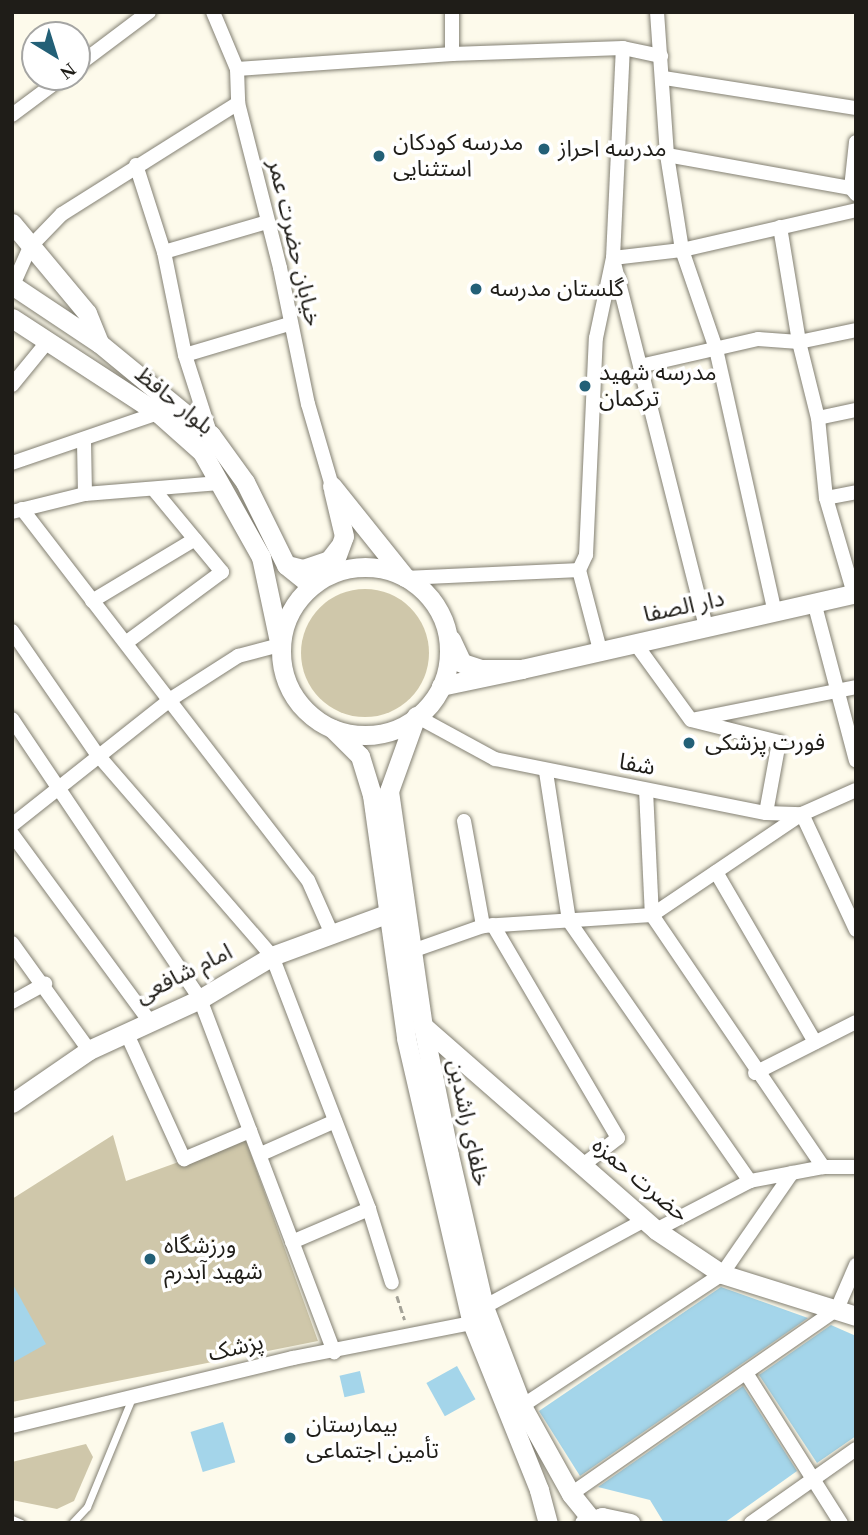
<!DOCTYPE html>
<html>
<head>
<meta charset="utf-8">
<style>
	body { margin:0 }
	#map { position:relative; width:868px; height:1535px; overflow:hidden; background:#fdfaeb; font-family:"Times New Roman","Noto Sans Arabic",serif }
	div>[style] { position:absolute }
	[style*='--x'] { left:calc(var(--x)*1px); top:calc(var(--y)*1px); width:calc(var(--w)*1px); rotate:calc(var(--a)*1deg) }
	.green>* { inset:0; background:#cfc7aa }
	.round { border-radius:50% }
	.building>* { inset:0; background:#a4d5ea; transform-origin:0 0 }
	.path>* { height:2.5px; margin-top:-1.25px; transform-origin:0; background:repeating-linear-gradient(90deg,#a4a297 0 7px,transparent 0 10.5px) }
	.roads { filter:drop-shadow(0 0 2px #838073) drop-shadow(0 0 2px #838073) }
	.lane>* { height:7px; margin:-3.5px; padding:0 3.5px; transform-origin:3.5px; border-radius:3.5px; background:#fff }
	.street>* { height:14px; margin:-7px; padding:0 7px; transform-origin:7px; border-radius:7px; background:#fff }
	.secondary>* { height:19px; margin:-9.5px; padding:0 9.5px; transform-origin:9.5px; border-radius:9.5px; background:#fff }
	.secondary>.ring { margin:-9.5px; padding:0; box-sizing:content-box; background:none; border:19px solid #fff; border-radius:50% }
	.dots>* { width:19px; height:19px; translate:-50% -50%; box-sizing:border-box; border:4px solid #fff; border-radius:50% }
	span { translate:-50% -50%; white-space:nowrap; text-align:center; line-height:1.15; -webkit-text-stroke:7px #fff; paint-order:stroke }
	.poi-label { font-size:23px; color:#1f1d18 }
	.left { translate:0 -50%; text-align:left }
	.street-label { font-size:23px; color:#1f1d18 }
	.frame { position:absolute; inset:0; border:14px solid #1f1d18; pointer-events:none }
	.north { position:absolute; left:21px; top:21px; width:70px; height:70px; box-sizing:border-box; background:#fff; border:2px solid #a5a5a3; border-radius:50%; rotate:142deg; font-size:19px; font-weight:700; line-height:28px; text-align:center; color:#1f1d18 }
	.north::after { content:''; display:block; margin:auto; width:24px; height:32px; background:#236077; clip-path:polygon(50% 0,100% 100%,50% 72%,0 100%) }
</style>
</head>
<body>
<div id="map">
	<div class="green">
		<i class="round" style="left:301px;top:589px;width:128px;height:128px"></i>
		<i style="clip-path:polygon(113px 1135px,126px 1181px,245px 1138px,318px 1341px,12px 1402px,12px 1199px)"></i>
		<i style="clip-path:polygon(86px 1444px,93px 1457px,74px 1501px,57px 1509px,12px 1500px,12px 1462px)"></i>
	</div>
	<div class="building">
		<i style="clip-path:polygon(12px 1283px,46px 1344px,12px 1363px)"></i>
		<i style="clip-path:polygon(721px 1287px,808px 1318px,580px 1476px,539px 1411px)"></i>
		<i style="clip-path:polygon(831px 1325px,856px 1336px,856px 1436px,817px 1463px,759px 1375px)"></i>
		<i style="left:457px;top:1366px;width:38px;height:35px;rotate:61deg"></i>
		<i style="left:360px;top:1371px;width:22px;height:21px;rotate:77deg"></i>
		<i style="clip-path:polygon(743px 1386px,797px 1471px,724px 1523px,664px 1523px,650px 1500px,598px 1487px)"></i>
		<i style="left:223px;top:1422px;width:42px;height:34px;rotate:73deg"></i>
	</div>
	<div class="path">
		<i style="--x:397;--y:1296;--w:25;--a:72"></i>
	</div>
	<div class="roads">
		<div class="lane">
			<i style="--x:12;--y:1519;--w:10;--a:24"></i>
			<i style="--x:72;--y:1523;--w:22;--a:-47"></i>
			<i style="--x:87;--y:1507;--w:118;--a:-67.6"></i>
		</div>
		<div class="street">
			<i style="--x:213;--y:12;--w:62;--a:67.2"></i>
			<i style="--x:237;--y:69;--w:34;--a:88"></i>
			<i style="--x:238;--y:103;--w:170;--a:75.7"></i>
			<i style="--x:280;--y:268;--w:139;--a:78.4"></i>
			<i style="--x:308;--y:404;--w:85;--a:73.7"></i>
			<i style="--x:452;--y:12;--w:42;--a:90"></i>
			<i style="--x:657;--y:12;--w:143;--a:86"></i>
			<i style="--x:667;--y:155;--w:96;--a:81"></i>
			<i style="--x:682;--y:250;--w:105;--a:71"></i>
			<i style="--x:716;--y:349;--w:271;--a:77.4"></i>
			<i style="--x:77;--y:66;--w:90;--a:-36.9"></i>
			<i style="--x:237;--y:69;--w:216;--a:-4"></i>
			<i style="--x:452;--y:54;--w:171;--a:-2"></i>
			<i style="--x:623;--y:48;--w:39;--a:12"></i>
			<i style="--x:664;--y:78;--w:194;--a:8.9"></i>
			<i style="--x:12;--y:115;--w:64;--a:-36.7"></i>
			<i style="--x:856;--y:142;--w:46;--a:96.2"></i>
			<i style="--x:851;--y:188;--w:8;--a:50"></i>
			<i style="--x:667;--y:155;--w:187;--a:10.2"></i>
			<i style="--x:136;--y:165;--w:91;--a:72.2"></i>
			<i style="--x:164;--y:252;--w:105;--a:78.5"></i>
			<i style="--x:185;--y:355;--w:82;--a:72.2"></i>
			<i style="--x:780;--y:227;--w:117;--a:80.6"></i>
			<i style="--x:799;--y:342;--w:78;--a:76"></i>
			<i style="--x:818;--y:418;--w:80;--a:84.3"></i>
			<i style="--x:826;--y:498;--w:100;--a:73.7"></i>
			<i style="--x:164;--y:252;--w:107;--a:-16.2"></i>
			<i style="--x:613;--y:258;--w:69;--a:-6.6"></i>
			<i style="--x:682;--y:250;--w:179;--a:-12.9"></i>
			<i style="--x:614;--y:263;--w:375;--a:75.8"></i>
			<i style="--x:13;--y:285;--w:42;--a:-65.9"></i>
			<i style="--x:30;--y:247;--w:46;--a:-45.9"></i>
			<i style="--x:62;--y:214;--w:208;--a:-32.2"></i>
			<i style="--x:185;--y:355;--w:109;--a:-16.6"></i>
			<i style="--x:640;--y:366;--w:121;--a:-12.9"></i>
			<i style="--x:758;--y:339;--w:41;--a:4.2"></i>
			<i style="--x:799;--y:342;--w:58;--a:-11.9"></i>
			<i style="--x:12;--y:385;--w:57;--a:-50.7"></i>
			<i style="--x:818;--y:418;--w:39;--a:-12"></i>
			<i style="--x:84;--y:442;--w:52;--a:88.9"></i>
			<i style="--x:12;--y:463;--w:154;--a:-18.9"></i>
			<i style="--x:826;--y:498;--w:31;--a:-11"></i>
			<i style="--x:22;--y:509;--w:468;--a:52.4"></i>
			<i style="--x:308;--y:880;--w:57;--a:66.1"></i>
			<i style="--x:12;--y:512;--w:75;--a:-13.9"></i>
			<i style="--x:85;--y:494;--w:135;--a:-4.7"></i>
			<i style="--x:406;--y:578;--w:173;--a:-2.6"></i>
			<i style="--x:92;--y:601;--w:120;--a:-31"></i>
			<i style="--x:814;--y:602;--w:164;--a:75.2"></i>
			<i style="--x:12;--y:631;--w:150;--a:55.4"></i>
			<i style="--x:97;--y:754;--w:267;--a:49.1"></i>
			<i style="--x:272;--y:956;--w:271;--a:69"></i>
			<i style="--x:369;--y:1209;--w:77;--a:72.7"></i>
			<i style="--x:127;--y:642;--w:118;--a:-36.4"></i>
			<i style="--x:222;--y:572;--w:105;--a:-129.6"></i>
			<i style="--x:635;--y:643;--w:95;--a:54"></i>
			<i style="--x:691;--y:720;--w:91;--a:14"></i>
			<i style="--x:779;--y:742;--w:72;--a:100.4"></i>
			<i style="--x:600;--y:650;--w:83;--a:-104.7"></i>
			<i style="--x:579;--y:570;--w:17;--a:-65"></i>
			<i style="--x:586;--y:555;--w:217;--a:-87.4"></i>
			<i style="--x:596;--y:338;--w:82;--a:-78"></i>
			<i style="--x:613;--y:258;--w:210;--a:-87.3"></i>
			<i style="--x:416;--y:716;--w:90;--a:28.6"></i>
			<i style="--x:495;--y:759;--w:276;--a:11.3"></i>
			<i style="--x:766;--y:813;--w:36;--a:2"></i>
			<i style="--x:802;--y:814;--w:59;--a:-24"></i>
			<i style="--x:12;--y:719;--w:337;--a:56.1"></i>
			<i style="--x:200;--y:999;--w:378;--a:69.2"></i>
			<i style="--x:696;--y:719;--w:163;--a:-11.3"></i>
			<i style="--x:546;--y:772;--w:151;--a:81.2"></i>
			<i style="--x:569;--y:921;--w:317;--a:55.2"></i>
			<i style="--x:646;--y:790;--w:125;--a:87.3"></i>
			<i style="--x:652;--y:915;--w:305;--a:55.8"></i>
			<i style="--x:464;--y:821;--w:107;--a:79.7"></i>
			<i style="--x:12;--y:825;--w:203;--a:-38.4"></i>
			<i style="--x:171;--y:699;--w:80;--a:-32.7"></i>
			<i style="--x:238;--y:656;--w:43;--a:-14.7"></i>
			<i style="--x:12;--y:834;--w:230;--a:53.7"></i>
			<i style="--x:716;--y:872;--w:197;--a:59.8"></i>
			<i style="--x:493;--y:925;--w:247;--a:59.6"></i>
			<i style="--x:618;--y:1138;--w:44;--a:142.4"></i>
			<i style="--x:12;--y:943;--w:132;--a:54.3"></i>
			<i style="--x:412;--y:951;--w:75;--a:-19.4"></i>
			<i style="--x:483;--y:926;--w:169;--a:-3.7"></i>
			<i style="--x:652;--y:915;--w:181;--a:-34"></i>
			<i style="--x:802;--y:814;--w:128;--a:65"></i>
			<i style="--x:12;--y:1002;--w:38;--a:-29"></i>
			<i style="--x:126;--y:1032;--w:140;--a:65.5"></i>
			<i style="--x:184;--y:1159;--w:72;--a:-23"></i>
			<i style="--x:755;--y:1073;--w:113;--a:-26.8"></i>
			<i style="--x:261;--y:1154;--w:81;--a:-24"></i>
			<i style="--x:656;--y:1230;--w:106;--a:-27.5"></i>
			<i style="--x:750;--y:1181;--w:74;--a:-10.9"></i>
			<i style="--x:823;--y:1167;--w:33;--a:0"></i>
			<i style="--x:292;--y:1242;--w:84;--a:-23.2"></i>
			<i style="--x:484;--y:1307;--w:183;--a:-28.4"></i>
			<i style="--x:746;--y:1373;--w:178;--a:57.7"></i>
			<i style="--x:522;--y:1406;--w:240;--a:-33.4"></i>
			<i style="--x:722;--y:1274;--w:123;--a:-55.3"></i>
			<i style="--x:12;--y:1426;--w:289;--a:-13.6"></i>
			<i style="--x:293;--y:1358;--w:182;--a:-11.1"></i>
			<i style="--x:571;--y:1494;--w:324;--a:-34.8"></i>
			<i style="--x:837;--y:1309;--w:48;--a:-66.6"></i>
			<i style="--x:751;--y:1523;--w:128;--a:-35.2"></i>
		</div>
		<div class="secondary">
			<i style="--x:12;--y:223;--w:117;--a:50.2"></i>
			<i style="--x:87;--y:313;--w:32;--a:68"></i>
			<i style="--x:12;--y:285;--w:105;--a:33.7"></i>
			<i style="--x:99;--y:343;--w:145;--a:39.4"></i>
			<i style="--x:211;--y:435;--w:58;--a:54.1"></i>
			<i style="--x:245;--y:482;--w:93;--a:63.7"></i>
			<i style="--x:286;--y:565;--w:26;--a:39"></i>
			<i style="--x:306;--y:581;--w:16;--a:-11"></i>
			<i style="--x:12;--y:318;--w:174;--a:33.1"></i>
			<i style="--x:158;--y:413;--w:59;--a:41.6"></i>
			<i style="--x:202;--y:452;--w:120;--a:60.7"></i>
			<i style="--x:261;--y:557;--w:87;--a:78"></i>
			<i style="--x:332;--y:486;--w:117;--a:51.3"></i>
			<i style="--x:287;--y:565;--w:16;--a:14"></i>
			<i style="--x:303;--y:569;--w:28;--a:-19"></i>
			<i style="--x:329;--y:560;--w:16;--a:-52"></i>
			<i class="ring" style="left:281px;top:567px;width:149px;height:149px"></i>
			<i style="--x:330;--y:574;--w:40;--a:-69.8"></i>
			<i style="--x:344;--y:536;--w:47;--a:-103.4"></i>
			<i style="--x:522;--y:669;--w:343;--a:-12.8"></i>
			<i style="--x:441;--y:686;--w:83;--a:-11.9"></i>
			<i style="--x:522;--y:669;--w:41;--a:180"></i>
			<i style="--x:481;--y:669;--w:20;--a:-162"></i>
			<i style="--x:462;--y:663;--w:26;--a:-115"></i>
			<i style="--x:416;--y:716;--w:80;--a:109.8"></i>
			<i style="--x:389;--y:791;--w:237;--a:81.8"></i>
			<i style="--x:423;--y:1026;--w:132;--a:78.6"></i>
			<i style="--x:449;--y:1155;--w:156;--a:77"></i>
			<i style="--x:484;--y:1307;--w:106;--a:69"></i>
			<i style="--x:522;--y:1406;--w:101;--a:60.9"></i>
			<i style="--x:571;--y:1494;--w:32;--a:51"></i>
			<i style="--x:333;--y:729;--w:38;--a:45"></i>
			<i style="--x:360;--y:756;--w:41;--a:72.9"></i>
			<i style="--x:372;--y:795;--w:245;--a:82"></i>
			<i style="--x:406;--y:1038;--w:293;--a:77"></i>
			<i style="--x:472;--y:1323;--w:180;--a:68.1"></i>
			<i style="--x:539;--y:1490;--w:34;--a:75"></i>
			<i style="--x:423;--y:1026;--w:310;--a:41.2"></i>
			<i style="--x:656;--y:1230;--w:79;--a:33.7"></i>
			<i style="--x:722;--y:1274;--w:140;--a:17.4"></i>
			<i style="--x:12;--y:1103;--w:93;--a:-34.5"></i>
			<i style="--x:89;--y:1050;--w:122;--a:-24.7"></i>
			<i style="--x:200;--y:999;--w:84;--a:-30.8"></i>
			<i style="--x:272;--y:956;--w:125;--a:-20.2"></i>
			<i style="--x:584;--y:1523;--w:19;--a:-18"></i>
			<i style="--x:602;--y:1517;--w:29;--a:12"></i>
		</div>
	</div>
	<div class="dots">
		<i style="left:544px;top:149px;background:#236077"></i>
		<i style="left:379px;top:156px;background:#236077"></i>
		<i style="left:476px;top:289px;background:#236077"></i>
		<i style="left:585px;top:386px;background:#236077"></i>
		<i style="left:689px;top:743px;background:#236077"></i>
		<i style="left:150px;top:1259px;background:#236077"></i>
		<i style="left:290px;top:1438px;background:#236077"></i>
	</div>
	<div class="poi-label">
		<span class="left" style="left:393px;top:156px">مدرسه کودکان<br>استثنایی</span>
		<span class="left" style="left:558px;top:149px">مدرسه احراز</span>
		<span class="left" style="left:490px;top:289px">گلستان مدرسه</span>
		<span class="left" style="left:599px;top:386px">مدرسه شهید<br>ترکمان</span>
		<span class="left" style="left:705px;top:743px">فورت پزشکی</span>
		<span class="left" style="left:164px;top:1259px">ورزشگاه<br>شهید آبدرم</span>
		<span class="left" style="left:306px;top:1438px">بیمارستان<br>تأمین اجتماعی</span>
	</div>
	<div class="street-label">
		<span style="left:294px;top:243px;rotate:77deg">خیابان حضرت عمر</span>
		<span style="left:174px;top:401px;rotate:39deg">بلوار حافظ</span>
		<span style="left:684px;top:607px;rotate:-12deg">دار الصفا</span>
		<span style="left:637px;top:765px;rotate:10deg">شفا</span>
		<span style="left:184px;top:974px;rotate:-27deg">امام شافعی</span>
		<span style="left:468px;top:1123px;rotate:78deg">خلفای راشدین</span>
		<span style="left:640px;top:1180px;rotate:40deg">حضرت حمزه</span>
		<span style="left:236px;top:1348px;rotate:-13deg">پزشک</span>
	</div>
	<div class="frame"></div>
	<div class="north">N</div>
</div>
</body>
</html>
